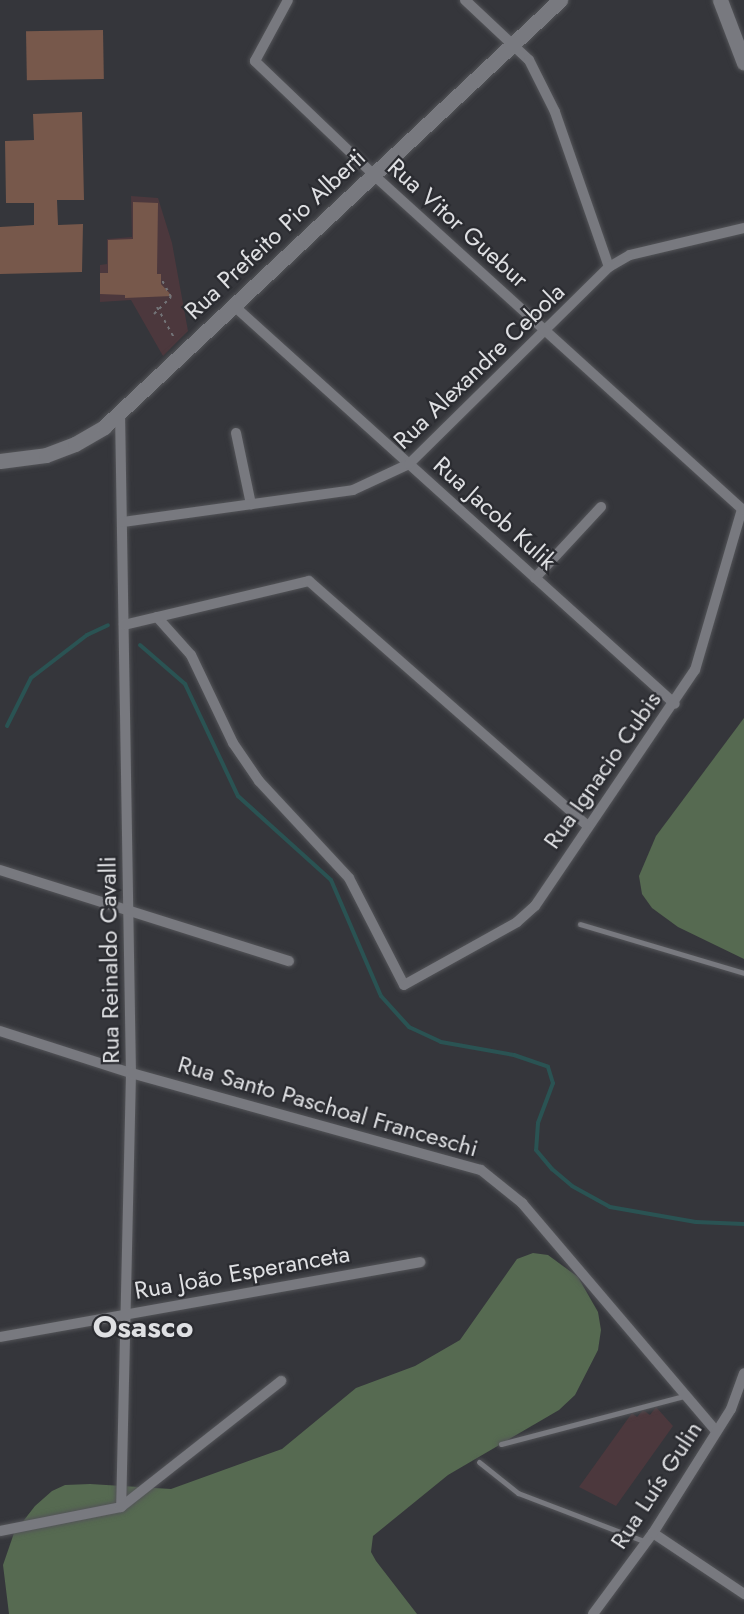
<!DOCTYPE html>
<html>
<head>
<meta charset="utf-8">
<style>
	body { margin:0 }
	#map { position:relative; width:744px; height:1614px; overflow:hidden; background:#35363b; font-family:Jost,sans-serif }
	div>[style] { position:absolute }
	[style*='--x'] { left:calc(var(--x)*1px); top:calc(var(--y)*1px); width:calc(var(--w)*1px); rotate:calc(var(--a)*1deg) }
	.medical>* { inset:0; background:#4c383d }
	.forest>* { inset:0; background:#566a51 }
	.stream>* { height:4px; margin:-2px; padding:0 2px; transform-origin:2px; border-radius:2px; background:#2a5353 }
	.building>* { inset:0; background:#77584b; transform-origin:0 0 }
	.path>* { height:2px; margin-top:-1px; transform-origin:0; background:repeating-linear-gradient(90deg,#737478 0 3px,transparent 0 7.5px) }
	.roads { filter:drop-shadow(0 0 2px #535458) drop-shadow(0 0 2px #535458) }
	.service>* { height:5px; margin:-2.5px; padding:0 2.5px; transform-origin:2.5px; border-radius:2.5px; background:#78797f }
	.minor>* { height:10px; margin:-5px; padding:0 5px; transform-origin:5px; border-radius:5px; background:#78797f }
	.secondary>* { height:15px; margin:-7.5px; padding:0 7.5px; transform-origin:7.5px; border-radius:7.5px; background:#78797f }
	span { translate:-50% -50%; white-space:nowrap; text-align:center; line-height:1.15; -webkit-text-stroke:4.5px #2b2c31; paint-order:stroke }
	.street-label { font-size:24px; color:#dfe0e3 }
	.district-label { font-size:30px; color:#dfe0e3; font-weight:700 }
</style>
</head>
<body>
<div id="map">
	<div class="medical">
		<i style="clip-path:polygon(131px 196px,158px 198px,172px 243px,188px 331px,163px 356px,131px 300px,100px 302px,100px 265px,107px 264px,107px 239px,132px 237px)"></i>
		<i style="clip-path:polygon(656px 1407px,673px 1426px,616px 1506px,579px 1487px,632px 1413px,637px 1417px,643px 1410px,650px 1415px)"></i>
	</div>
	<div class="forest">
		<i style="clip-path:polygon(744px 718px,744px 959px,678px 927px,652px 908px,642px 894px,639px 876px,656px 836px)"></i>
		<i style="clip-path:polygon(533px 1253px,548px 1255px,578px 1277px,598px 1312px,601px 1330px,598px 1350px,575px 1395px,559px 1410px,448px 1475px,373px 1536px,371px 1552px,376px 1561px,417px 1614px,9px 1614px,3px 1565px,14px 1533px,35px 1506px,52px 1491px,65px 1485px,90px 1484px,171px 1489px,282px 1449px,356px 1388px,415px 1366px,460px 1340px,517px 1259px)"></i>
	</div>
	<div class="stream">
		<i style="--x:140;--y:645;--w:60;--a:40.9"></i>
		<i style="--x:185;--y:684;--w:124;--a:64.7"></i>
		<i style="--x:238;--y:796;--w:125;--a:42.1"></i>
		<i style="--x:331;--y:880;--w:126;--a:66.7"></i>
		<i style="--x:381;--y:996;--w:42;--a:47.9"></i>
		<i style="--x:409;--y:1027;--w:35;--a:25"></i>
		<i style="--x:441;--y:1042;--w:74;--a:10.1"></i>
		<i style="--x:514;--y:1055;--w:36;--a:19"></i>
		<i style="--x:548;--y:1067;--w:17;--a:73"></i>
		<i style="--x:553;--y:1083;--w:43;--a:110.6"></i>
		<i style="--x:538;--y:1123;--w:27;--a:94"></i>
		<i style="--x:536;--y:1150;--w:25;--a:50"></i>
		<i style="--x:552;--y:1169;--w:26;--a:40"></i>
		<i style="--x:572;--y:1186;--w:43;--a:28.9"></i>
		<i style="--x:610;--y:1207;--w:87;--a:9.9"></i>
		<i style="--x:696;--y:1222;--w:48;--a:2.4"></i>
		<i style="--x:7;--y:726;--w:54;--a:-63.4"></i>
		<i style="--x:31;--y:678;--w:71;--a:-37.5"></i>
		<i style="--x:87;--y:635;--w:23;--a:-25"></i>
	</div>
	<div class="building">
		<i style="left:103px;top:30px;width:49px;height:77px;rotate:89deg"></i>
		<i style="clip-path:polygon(82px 112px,84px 200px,57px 200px,58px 225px,83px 224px,82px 272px,0 274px,0 227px,34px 225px,34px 203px,6px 203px,5px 141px,34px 140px,33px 114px)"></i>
		<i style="clip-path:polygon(133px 202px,158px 203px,157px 274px,161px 274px,161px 284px,172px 296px,125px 298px,125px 295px,100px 294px,100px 273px,108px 273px,108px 240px,133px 239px)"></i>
	</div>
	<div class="path">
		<i style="--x:157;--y:307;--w:37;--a:61"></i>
		<i style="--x:154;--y:314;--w:24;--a:-45"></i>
		<i style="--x:171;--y:297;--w:21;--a:-118"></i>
	</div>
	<div class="roads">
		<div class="service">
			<i style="--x:580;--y:924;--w:171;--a:16.6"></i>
			<i style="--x:501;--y:1444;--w:189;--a:-14.7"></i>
			<i style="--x:479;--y:1462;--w:50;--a:38.5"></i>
			<i style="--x:518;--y:1493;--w:137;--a:20.9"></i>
		</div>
		<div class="minor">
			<i style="--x:465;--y:0;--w:88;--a:43.2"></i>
			<i style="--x:529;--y:60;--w:58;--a:63.4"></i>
			<i style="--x:555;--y:112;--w:164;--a:70.8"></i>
			<i style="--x:233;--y:305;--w:595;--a:42.07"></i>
			<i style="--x:120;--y:412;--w:661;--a:89.05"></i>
			<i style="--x:131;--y:1073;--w:434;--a:91.3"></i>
			<i style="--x:236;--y:433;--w:73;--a:78.1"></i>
			<i style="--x:123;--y:522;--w:232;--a:-7.9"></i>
			<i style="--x:353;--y:490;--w:62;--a:-24.9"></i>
			<i style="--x:409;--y:464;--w:281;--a:-44.6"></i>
			<i style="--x:609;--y:267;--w:24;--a:-30"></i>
			<i style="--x:630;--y:255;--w:117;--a:-13.3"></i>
			<i style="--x:535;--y:578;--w:97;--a:-47.1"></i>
			<i style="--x:157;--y:617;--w:51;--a:48.2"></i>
			<i style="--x:191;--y:655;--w:98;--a:64.5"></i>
			<i style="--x:233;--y:743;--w:46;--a:55.6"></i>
			<i style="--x:259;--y:781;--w:132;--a:47.1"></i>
			<i style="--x:349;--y:878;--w:120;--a:62.8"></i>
			<i style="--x:404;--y:985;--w:129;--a:-29.1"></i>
			<i style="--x:517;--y:922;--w:24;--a:-42"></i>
			<i style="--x:535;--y:906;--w:285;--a:-55.9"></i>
			<i style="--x:695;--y:670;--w:168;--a:-73.7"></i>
			<i style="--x:742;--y:509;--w:500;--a:-137.8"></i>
			<i style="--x:372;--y:173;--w:162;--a:-136.3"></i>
			<i style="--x:255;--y:61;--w:69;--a:-61.6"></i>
			<i style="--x:124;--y:625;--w:190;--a:-13.4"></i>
			<i style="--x:309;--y:581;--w:371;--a:41.3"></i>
			<i style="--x:0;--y:870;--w:303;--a:17.5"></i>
			<i style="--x:0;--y:1031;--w:138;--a:17.8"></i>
			<i style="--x:131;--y:1073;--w:363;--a:15.5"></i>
			<i style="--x:481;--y:1170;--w:53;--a:38.8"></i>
			<i style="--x:522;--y:1203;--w:299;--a:49.6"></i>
			<i style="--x:0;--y:1337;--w:427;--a:-10.1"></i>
			<i style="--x:0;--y:1531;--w:123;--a:-11.2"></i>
			<i style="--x:121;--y:1507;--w:204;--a:-38.2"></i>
			<i style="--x:653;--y:1533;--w:110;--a:33.8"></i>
			<i style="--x:593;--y:1614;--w:101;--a:-53.5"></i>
			<i style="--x:653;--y:1533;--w:146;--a:-57.8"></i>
			<i style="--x:731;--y:1409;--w:38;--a:-70"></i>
		</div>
		<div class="secondary">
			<i style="--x:720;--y:0;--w:67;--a:69.1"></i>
			<i style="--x:0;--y:461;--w:46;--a:-7.4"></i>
			<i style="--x:46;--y:455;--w:31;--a:-21"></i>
			<i style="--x:75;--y:444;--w:34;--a:-30"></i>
			<i style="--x:104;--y:427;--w:625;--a:-43.12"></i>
		</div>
	</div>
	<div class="street-label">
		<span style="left:458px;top:223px;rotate:42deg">Rua Vitor Guebur</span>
		<span style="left:275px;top:234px;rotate:-43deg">Rua Prefeito Pio Alberti</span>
		<span style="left:479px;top:366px;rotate:-44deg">Rua Alexandre Cebola</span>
		<span style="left:495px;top:513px;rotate:42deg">Rua Jacob Kulik</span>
		<span style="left:602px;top:770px;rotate:-55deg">Rua Ignacio Cubis</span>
		<span style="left:109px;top:960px;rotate:-91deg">Rua Reinaldo Cavalli</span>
		<span style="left:328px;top:1106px;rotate:16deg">Rua Santo Paschoal Franceschi</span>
		<span style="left:242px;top:1272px;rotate:-10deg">Rua João Esperanceta</span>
		<span style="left:656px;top:1485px;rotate:-57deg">Rua Luís Gulin</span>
	</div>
	<div class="district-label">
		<span style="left:143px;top:1327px">Osasco</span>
	</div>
</div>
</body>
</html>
